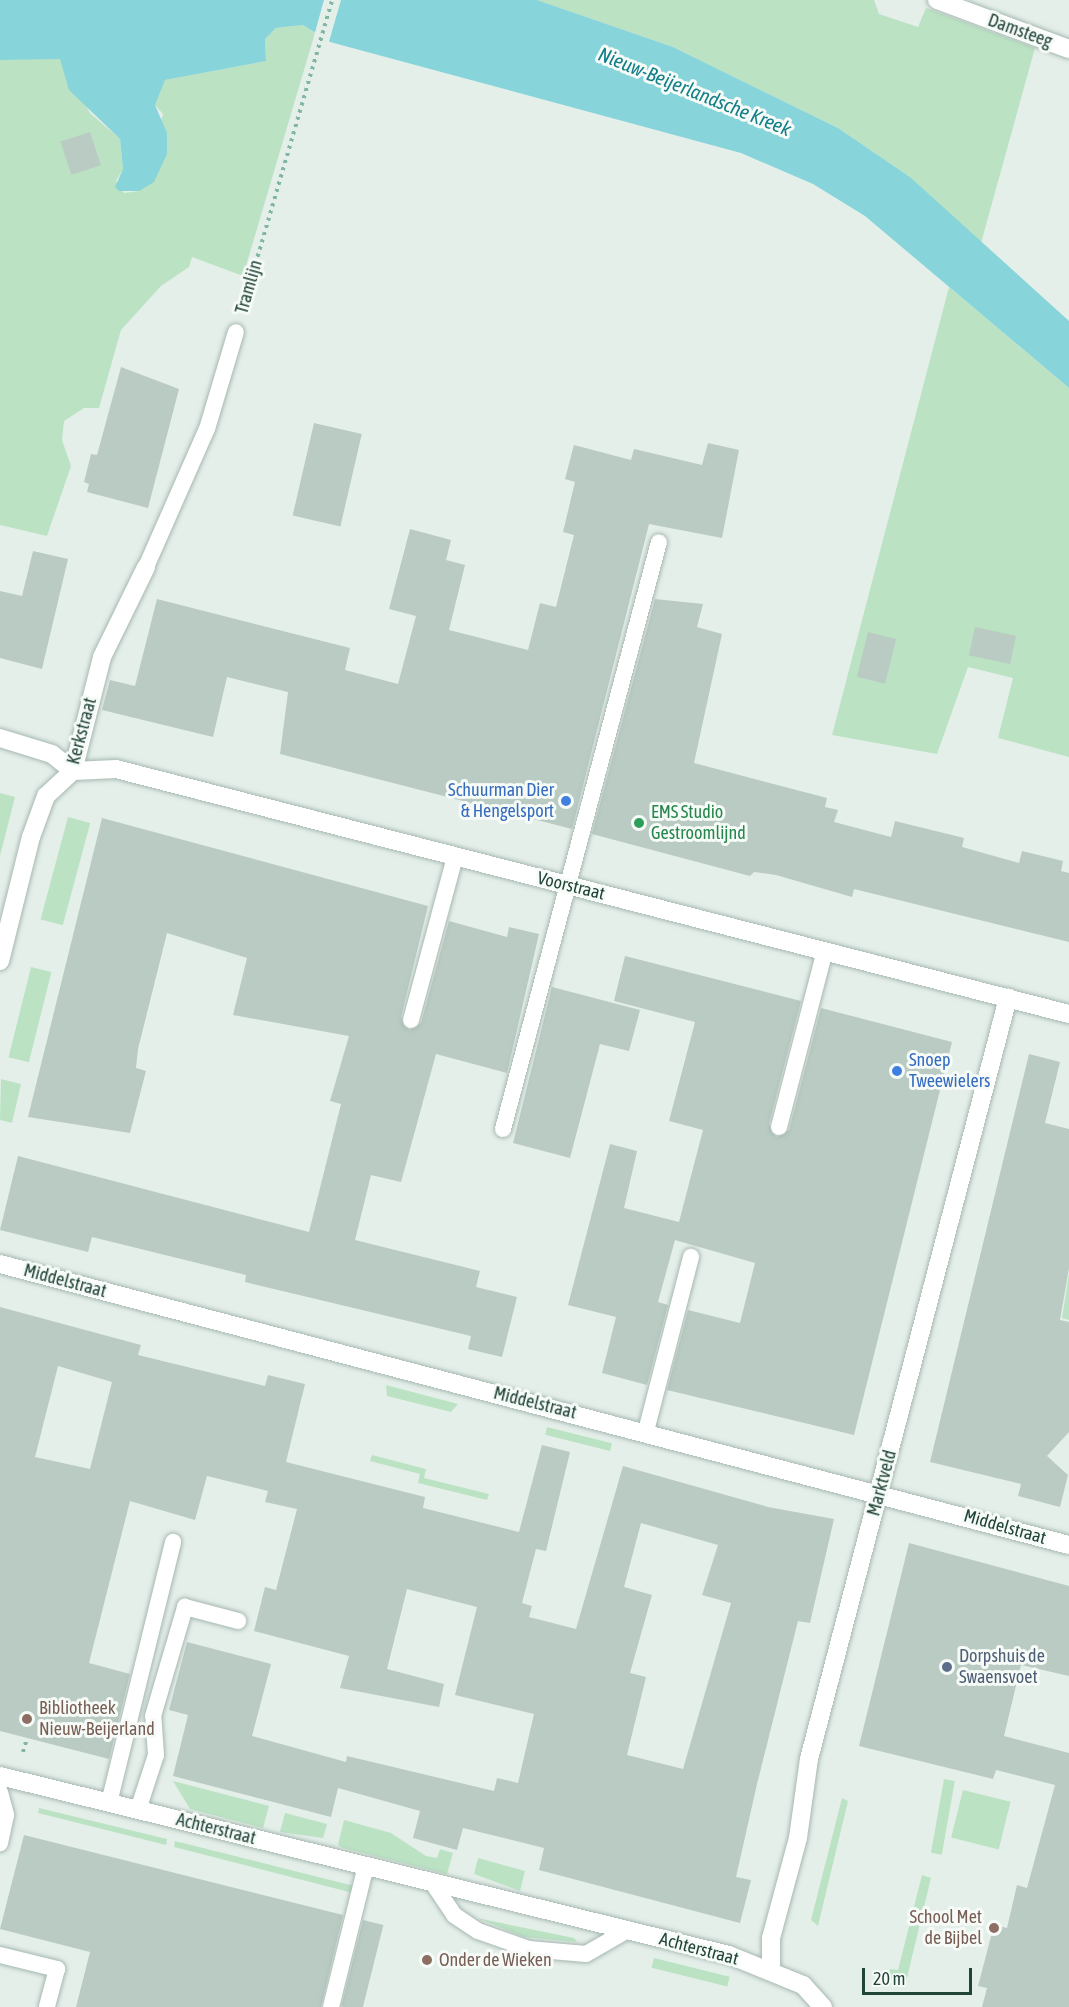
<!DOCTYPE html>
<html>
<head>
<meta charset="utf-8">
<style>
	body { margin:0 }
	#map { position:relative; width:1069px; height:2007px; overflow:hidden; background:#e5efea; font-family:"Asap Condensed",sans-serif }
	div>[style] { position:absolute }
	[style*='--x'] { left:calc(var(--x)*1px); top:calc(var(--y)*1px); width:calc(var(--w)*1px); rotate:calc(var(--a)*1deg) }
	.green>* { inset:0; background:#bbe3c3; transform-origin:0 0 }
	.water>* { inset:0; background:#87d4da }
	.pier>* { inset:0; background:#e5efea }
	.building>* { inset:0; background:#b9cbc2; transform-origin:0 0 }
	.path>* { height:4px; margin-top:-2px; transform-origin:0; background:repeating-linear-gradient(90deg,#81b7a2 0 3px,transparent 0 7.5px) }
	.roads { filter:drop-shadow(0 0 2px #a6b8b1) drop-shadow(0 0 2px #a6b8b1) }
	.service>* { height:16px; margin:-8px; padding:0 8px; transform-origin:8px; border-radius:8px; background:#fff }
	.minor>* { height:18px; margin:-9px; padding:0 9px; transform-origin:9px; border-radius:9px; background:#fff }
	.dots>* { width:16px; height:16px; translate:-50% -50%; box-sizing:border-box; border:3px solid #f6fbf8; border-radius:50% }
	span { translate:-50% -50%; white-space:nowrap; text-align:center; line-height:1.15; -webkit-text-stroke:6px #f6fbf8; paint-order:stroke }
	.street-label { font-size:18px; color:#214438 }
	.shop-label { font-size:18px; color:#366cbe }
	.right { translate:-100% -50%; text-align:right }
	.left { translate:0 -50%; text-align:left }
	.leisure-label { font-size:18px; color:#27864d }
	.service-label { font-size:18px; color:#4e5e75 }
	.education-label { font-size:18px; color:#785e54 }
	.water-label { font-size:20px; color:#137f88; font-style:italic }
	.scale { position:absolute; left:862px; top:1968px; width:110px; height:27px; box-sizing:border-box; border:3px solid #214438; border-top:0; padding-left:8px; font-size:18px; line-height:21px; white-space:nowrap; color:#214438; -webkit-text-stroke:4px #f6fbf8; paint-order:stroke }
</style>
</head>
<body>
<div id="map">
	<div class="green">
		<i style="clip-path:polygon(537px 0,874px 0,879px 14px,918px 27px,926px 8px,1035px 48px,981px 243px,910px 177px,838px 128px,673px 47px)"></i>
		<i style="clip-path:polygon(303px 25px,315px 33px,243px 276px,192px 257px,189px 267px,161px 286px,121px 330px,99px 408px,84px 408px,64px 421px,62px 440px,71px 466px,47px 536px,0 525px,0 60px,60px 58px,90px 113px,120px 139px,123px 169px,116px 181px,124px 193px,139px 191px,163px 114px,155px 105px,155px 93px,165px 80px,266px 61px,265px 39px,276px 28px)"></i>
		<i style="clip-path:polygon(949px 287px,1069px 388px,1069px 757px,998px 738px,1013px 678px,968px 667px,937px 754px,832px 735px)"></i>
		<i style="clip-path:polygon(0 793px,15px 797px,0 856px)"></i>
		<i style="left:68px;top:817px;width:23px;height:106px;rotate:15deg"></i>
		<i style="left:31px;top:967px;width:21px;height:93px;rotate:14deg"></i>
		<i style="clip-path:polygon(1px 1079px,21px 1084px,12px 1123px,0 1120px)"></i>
		<i style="clip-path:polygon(1069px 1274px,1069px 1320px,1062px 1318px)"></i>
		<i style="clip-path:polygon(386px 1385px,458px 1404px,451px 1412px,387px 1396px)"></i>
		<i style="left:547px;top:1427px;width:67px;height:8px;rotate:14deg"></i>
		<i style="clip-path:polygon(372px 1455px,426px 1469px,424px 1478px,489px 1494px,487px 1500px,418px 1483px,420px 1474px,370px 1461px)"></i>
		<i style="left:944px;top:1779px;width:11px;height:75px;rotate:10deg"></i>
		<i style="clip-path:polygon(173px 1781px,269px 1806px,263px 1828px,190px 1809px)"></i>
		<i style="left:963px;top:1790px;width:49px;height:49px;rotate:14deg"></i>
		<i style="clip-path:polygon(842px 1798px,848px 1801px,818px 1926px,811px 1920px)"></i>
		<i style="clip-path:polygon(39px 1808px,167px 1839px,166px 1845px,38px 1813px)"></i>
		<i style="clip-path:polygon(285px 1813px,327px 1824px,323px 1838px,280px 1832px)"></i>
		<i style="clip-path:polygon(344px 1820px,391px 1833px,426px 1856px,437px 1858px,440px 1849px,453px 1853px,447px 1874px,343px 1848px,338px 1845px)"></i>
		<i style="clip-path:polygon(175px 1841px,354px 1886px,353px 1893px,174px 1847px)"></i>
		<i style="clip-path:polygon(478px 1858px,525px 1871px,520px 1891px,474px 1874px)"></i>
		<i style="clip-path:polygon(922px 1875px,931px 1878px,906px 1982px,888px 1978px,890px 1969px,898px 1970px)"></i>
		<i style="clip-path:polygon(477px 1918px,574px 1938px,577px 1942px,524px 1937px)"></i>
		<i style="left:654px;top:1958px;width:78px;height:10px;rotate:14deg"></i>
	</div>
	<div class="water">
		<i style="clip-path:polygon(0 0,537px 0,673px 47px,838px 128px,910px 177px,1069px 321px,1069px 388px,865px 216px,813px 184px,741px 153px,330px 42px,303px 25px,276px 28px,265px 39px,266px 61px,165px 80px,155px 105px,167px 133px,167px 154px,154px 182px,139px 191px,119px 191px,115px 187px,123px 169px,120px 139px,69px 90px,60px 59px,0 60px)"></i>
	</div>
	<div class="pier">
		<i style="clip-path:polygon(324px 0,341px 0,328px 45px,314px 36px)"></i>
	</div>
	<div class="building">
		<i style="left:90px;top:132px;width:35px;height:31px;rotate:72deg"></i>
		<i style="clip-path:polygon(121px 367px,179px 389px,148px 508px,87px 492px,89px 484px,84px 482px,91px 454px,97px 455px)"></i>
		<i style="left:314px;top:423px;width:49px;height:95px;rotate:13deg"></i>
		<i style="clip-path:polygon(708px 443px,739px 450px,722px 538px,649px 524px,572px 829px,280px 754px,288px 692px,227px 677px,213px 737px,102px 710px,110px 680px,135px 686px,157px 599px,350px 648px,345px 670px,398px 684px,416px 616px,389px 609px,410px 529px,451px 540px,446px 560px,465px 565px,449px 630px,528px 650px,540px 603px,556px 607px,574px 535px,563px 532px,575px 482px,565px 479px,574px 445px,631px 460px,634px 449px,702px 465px)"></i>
		<i style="clip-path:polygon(33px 551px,68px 559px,42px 669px,0 658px,0 591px,22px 596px)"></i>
		<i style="clip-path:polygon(655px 599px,703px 604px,697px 627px,722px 634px,694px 763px,827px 798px,825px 807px,838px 810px,834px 822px,891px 837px,895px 821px,964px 838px,962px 847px,1019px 863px,1022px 851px,1063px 861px,1061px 871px,1069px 873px,1069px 942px,854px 889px,852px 897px,776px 875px,754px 872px,750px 876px,592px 834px)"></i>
		<i style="left:975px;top:627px;width:42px;height:29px;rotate:12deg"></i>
		<i style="left:868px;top:632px;width:29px;height:46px;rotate:14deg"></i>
		<i style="clip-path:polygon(102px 818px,428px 906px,401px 1017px,409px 1030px,421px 1023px,449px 921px,507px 937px,509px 927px,539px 934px,507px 1073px,436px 1054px,401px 1182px,371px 1175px,355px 1240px,480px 1271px,476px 1287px,517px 1297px,502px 1357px,468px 1349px,471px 1336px,245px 1282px,246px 1275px,92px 1237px,88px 1252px,0 1230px,18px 1156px,309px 1232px,341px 1104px,330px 1101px,349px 1036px,233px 1015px,247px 958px,167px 933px,138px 1049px,136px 1068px,146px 1071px,130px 1133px,28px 1117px)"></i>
		<i style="clip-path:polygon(625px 956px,801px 1001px,769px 1124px,776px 1137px,789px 1130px,821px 1008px,952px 1042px,854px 1435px,667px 1390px,688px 1310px,740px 1323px,755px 1263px,675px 1240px,658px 1302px,668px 1305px,647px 1385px,602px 1373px,616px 1317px,568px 1305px,610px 1144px,637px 1151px,624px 1208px,679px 1222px,703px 1130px,669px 1121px,695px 1022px,614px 1001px)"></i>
		<i style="clip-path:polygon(552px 987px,640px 1010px,629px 1051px,600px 1044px,570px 1158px,513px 1143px)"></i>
		<i style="clip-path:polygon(1029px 1054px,1060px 1062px,1045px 1123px,1069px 1129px,1069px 1268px,1060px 1320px,1069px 1322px,1069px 1432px,1047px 1456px,1068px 1475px,1060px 1507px,1018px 1496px,1021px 1484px,930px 1462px)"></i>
		<i style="clip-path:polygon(evenodd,0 1307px,141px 1345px,138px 1355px,265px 1386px,268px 1375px,305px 1384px,286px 1462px,425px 1497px,423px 1508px,519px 1532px,542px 1445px,570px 1452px,546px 1551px,536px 1549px,522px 1603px,532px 1606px,529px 1617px,576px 1629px,623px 1466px,768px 1507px,834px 1519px,810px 1623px,798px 1621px,757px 1784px,736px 1877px,751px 1880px,740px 1923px,539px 1870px,544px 1848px,463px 1828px,457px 1850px,413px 1838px,420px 1811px,338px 1788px,331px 1817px,173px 1776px,188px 1715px,169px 1710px,187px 1642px,271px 1664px,252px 1736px,346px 1762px,347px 1756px,494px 1791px,497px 1778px,518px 1783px,534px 1714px,455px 1695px,477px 1607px,407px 1589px,387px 1669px,444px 1684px,439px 1707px,340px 1688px,349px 1656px,254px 1631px,265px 1587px,276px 1590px,297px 1509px,265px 1502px,268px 1491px,207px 1476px,195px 1520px,130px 1501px,89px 1663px,130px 1674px,109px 1759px,0 1731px,0 1307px,58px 1366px,112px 1382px,90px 1469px,35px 1457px,58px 1366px,0 1307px,641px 1523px,718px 1545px,702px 1595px,731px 1603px,683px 1769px,627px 1755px,646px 1677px,630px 1673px,652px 1595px,624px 1587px,641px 1523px)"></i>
		<i style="clip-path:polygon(909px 1543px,1069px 1586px,1069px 1676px,1021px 1665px,1004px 1736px,1069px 1753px,1069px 2007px,982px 2007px,987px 1988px,978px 1986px,994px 1925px,1007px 1928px,1017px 1885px,1027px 1888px,1055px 1785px,996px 1770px,993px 1779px,859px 1746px)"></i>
		<i style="clip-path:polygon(24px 1835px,343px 1915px,321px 2007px,76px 2007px,90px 1952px,0 1929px)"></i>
		<i style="left:363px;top:1920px;width:21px;height:89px;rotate:14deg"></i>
	</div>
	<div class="path">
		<i style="--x:243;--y:307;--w:320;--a:-73.8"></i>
		<i style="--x:23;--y:1752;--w:15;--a:-74"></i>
	</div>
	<div class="roads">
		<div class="service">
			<i style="--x:146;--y:567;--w:151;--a:-66.2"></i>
			<i style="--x:207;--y:429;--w:101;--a:-73.4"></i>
			<i style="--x:411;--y:1020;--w:169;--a:-74.9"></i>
			<i style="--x:779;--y:1127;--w:182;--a:-75.4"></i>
			<i style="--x:503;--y:1129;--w:607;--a:-75.12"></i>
			<i style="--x:646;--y:1431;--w:180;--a:-75.5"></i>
			<i style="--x:0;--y:1792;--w:24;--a:75"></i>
			<i style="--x:6;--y:1815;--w:29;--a:102"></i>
			<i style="--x:109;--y:1803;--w:269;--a:-76.2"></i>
			<i style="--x:138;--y:1810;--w:58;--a:-71.9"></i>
			<i style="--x:156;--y:1755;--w:39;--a:-94"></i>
			<i style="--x:153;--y:1716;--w:114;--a:-73.6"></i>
			<i style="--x:185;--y:1607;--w:55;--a:14.8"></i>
			<i style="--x:432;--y:1882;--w:40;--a:56"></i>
			<i style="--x:454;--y:1915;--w:29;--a:34"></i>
			<i style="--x:478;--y:1931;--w:54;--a:19.4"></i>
			<i style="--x:529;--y:1949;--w:57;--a:5"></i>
			<i style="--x:586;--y:1954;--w:46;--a:-29.9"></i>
			<i style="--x:0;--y:1955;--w:59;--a:13.8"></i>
			<i style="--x:57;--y:1969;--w:39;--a:105"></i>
			<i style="--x:331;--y:2007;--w:145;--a:-76.1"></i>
		</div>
		<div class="minor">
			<i style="--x:937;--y:0;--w:141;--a:20.4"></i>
			<i style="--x:0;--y:738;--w:54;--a:17.1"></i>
			<i style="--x:52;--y:754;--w:27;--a:39"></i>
			<i style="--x:73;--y:771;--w:43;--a:-2.7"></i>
			<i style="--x:116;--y:769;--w:984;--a:14.42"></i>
			<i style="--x:0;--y:961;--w:128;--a:-76"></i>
			<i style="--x:31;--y:837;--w:44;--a:-69.9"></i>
			<i style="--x:46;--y:796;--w:37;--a:-43"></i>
			<i style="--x:73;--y:771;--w:118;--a:-75.7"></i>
			<i style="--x:102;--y:657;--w:100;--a:-63.9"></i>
			<i style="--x:0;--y:1264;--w:1105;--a:14.73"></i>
			<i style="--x:0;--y:1776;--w:751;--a:13.8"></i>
			<i style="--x:729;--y:1955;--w:80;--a:22.1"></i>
			<i style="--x:803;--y:1985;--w:30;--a:48"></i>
			<i style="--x:771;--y:1970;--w:32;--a:-90"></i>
			<i style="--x:771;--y:1938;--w:104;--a:-74.9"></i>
			<i style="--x:798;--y:1838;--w:80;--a:-82.1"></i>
			<i style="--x:809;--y:1759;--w:787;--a:-75.35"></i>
		</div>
	</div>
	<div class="dots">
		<i style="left:566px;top:801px;background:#3f7fe0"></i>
		<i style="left:639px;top:823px;background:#2e9e5b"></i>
		<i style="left:897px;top:1071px;background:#3f7fe0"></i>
		<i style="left:947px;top:1667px;background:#5c6f8a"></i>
		<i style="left:27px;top:1719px;background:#8d6e63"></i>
		<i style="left:994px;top:1928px;background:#8d6e63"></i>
		<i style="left:427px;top:1960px;background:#8d6e63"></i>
	</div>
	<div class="street-label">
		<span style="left:1020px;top:31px;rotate:20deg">Damsteeg</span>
		<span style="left:249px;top:287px;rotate:-74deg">Tramlijn</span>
		<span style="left:82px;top:731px;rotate:-75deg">Kerkstraat</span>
		<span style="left:571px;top:886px;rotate:14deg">Voorstraat</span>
		<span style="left:65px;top:1281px;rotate:15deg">Middelstraat</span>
		<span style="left:535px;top:1403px;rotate:14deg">Middelstraat</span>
		<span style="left:882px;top:1483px;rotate:-75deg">Marktveld</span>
		<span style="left:1005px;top:1527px;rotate:16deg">Middelstraat</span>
		<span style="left:216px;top:1829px;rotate:14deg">Achterstraat</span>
		<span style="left:699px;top:1949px;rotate:15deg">Achterstraat</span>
	</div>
	<div class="shop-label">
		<span class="right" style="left:554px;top:801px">Schuurman Dier<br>&amp; Hengelsport</span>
		<span class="left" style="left:909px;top:1071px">Snoep<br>Tweewielers</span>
	</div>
	<div class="leisure-label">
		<span class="left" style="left:651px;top:823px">EMS Studio<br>Gestroomlijnd</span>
	</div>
	<div class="service-label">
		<span class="left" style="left:959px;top:1667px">Dorpshuis de<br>Swaensvoet</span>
	</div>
	<div class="education-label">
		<span class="left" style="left:39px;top:1719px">Bibliotheek<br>Nieuw-Beijerland</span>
		<span class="right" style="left:982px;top:1928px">School Met<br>de Bijbel</span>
		<span class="left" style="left:439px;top:1960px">Onder de Wieken</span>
	</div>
	<div class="water-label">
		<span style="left:695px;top:91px;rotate:22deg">Nieuw-Beijerlandsche Kreek</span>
	</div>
	<div class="scale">20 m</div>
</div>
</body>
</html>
